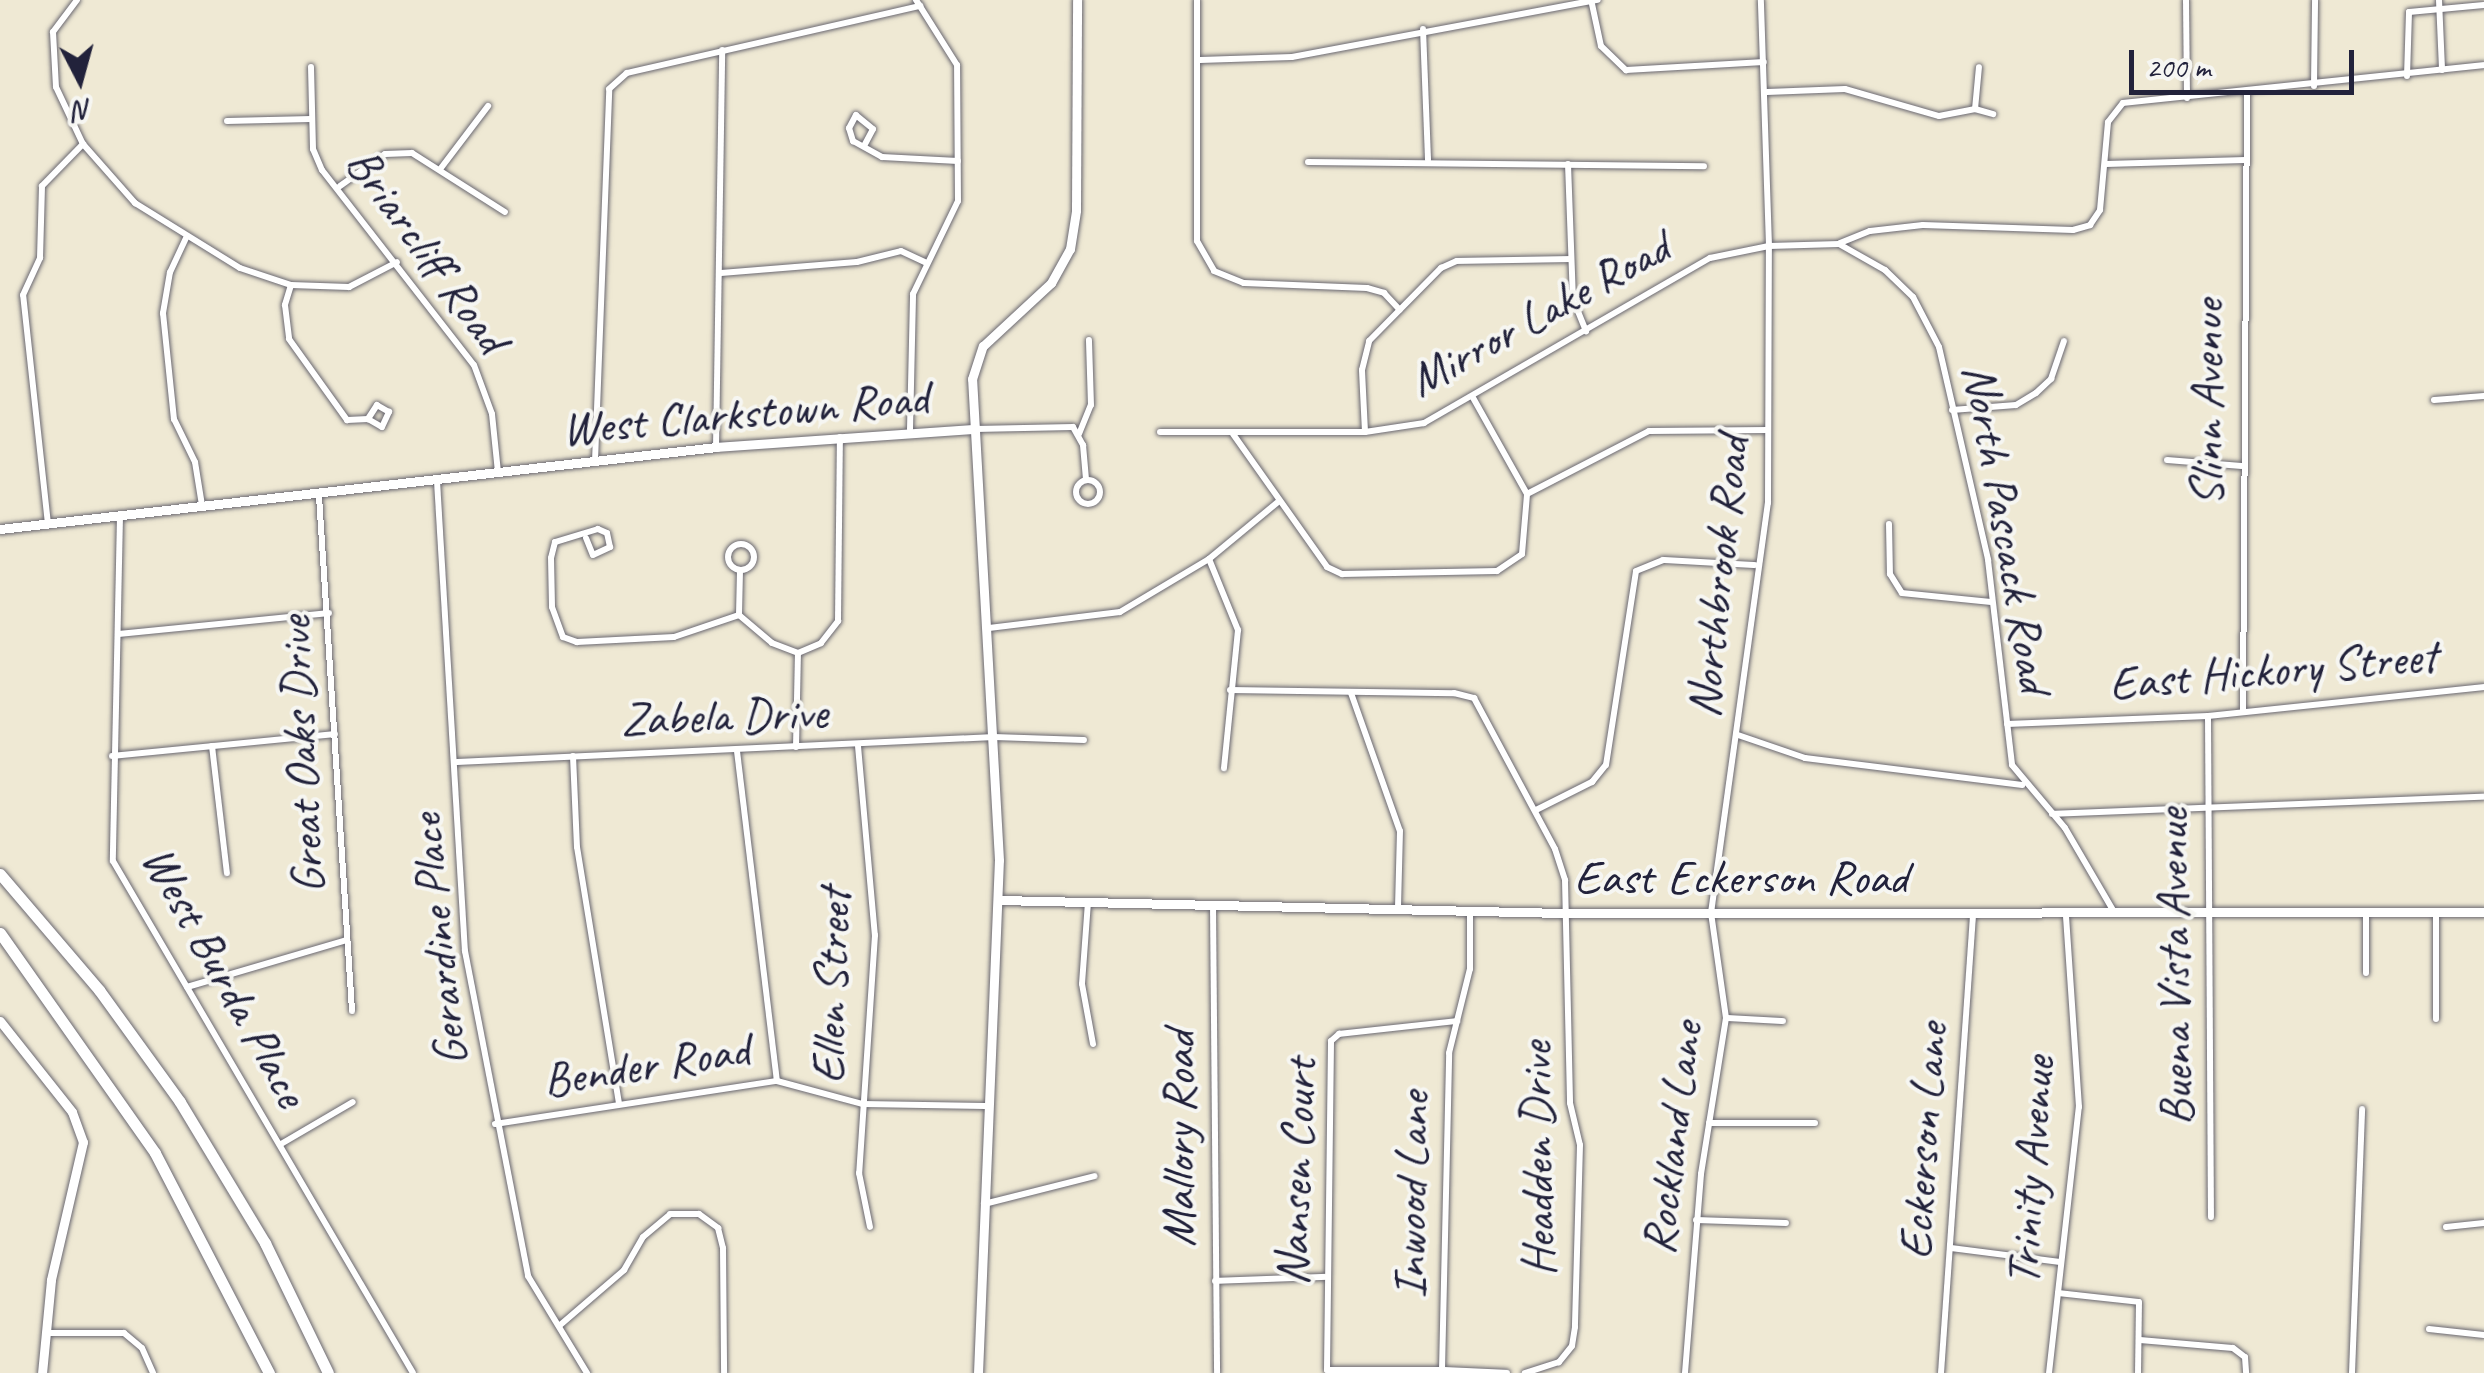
<!DOCTYPE html>
<html>
<head>
<meta charset="utf-8">
<style>
	body { margin:0 }
	#map { position:relative; width:2484px; height:1373px; overflow:hidden; background:#efe9d4; font-family:Caveat,sans-serif }
	div>[style] { position:absolute }
	[style*='--x'] { left:calc(var(--x)*1px); top:calc(var(--y)*1px); width:calc(var(--w)*1px); rotate:calc(var(--a)*1deg) }
	.roads { filter:drop-shadow(0 0 2px #6a6871) drop-shadow(0 0 2px #6a6871) }
	.street>* { height:6px; margin:-3px; padding:0 3px; transform-origin:3px; border-radius:3px; background:#fff }
	.street>.ring { margin:-3px; padding:0; box-sizing:content-box; background:none; border:6px solid #fff; border-radius:50% }
	.secondary>* { height:9px; margin:-4.5px; padding:0 4.5px; transform-origin:4.5px; border-radius:4.5px; background:#fff }
	.highway>* { height:11px; margin:-5.5px; padding:0 5.5px; transform-origin:5.5px; border-radius:5.5px; background:#fff }
	span { translate:-50% -50%; white-space:nowrap; text-align:center; line-height:1.15; -webkit-text-stroke:8px #f6f6f2; paint-order:stroke }
	.street-label { font-size:48px; color:#22223b }
	.north { position:absolute; left:30px; top:30px; width:100px; height:100px; -webkit-text-stroke:8px #f6f6f2; paint-order:stroke; rotate:174deg; font-size:28px; font-weight:700; line-height:40px; text-align:center; color:#22223b }
	.north::after { content:''; display:block; margin:auto; width:35px; height:45px; background:#22223b; clip-path:polygon(50% 0,100% 100%,50% 72%,0 100%) }
	.scale { position:absolute; left:2129px; top:50px; width:225px; height:45px; box-sizing:border-box; border:5px solid #22223b; border-top:0; padding-left:12px; font-size:30px; line-height:35px; white-space:nowrap; color:#22223b; -webkit-text-stroke:8px #f6f6f2; paint-order:stroke }
</style>
</head>
<body>
<div id="map">
	<div class="roads">
		<div class="street">
			<i style="--x:77;--y:0;--w:40;--a:127"></i>
			<i style="--x:53;--y:32;--w:55;--a:86.9"></i>
			<i style="--x:56;--y:87;--w:63;--a:64.7"></i>
			<i style="--x:83;--y:144;--w:79;--a:48.6"></i>
			<i style="--x:135;--y:203;--w:123;--a:31.8"></i>
			<i style="--x:240;--y:268;--w:54;--a:18.4"></i>
			<i style="--x:291;--y:285;--w:58;--a:2"></i>
			<i style="--x:349;--y:287;--w:54;--a:-27.5"></i>
			<i style="--x:1197;--y:0;--w:241;--a:90"></i>
			<i style="--x:1197;--y:241;--w:34;--a:60"></i>
			<i style="--x:1214;--y:271;--w:32;--a:22"></i>
			<i style="--x:1244;--y:283;--w:123;--a:2.3"></i>
			<i style="--x:1367;--y:288;--w:18;--a:16"></i>
			<i style="--x:1384;--y:293;--w:23;--a:47"></i>
			<i style="--x:2186;--y:0;--w:98;--a:89.4"></i>
			<i style="--x:2439;--y:0;--w:70;--a:87.5"></i>
			<i style="--x:1592;--y:4;--w:43;--a:77.9"></i>
			<i style="--x:1601;--y:46;--w:35;--a:44"></i>
			<i style="--x:1626;--y:70;--w:138;--a:-3.3"></i>
			<i style="--x:1423;--y:29;--w:131;--a:87.8"></i>
			<i style="--x:1200;--y:60;--w:92;--a:-1.9"></i>
			<i style="--x:1292;--y:57;--w:311;--a:-10.6"></i>
			<i style="--x:311;--y:67;--w:82;--a:88.6"></i>
			<i style="--x:313;--y:149;--w:23;--a:67"></i>
			<i style="--x:322;--y:170;--w:247;--a:52.1"></i>
			<i style="--x:474;--y:365;--w:52;--a:69.8"></i>
			<i style="--x:492;--y:414;--w:58;--a:84.1"></i>
			<i style="--x:2407;--y:76;--w:64;--a:-88.2"></i>
			<i style="--x:2409;--y:12;--w:75;--a:-5.3"></i>
			<i style="--x:2314;--y:86;--w:86;--a:-89.3"></i>
			<i style="--x:1767;--y:92;--w:78;--a:-2.2"></i>
			<i style="--x:1845;--y:89;--w:98;--a:16"></i>
			<i style="--x:1939;--y:116;--w:37;--a:-11"></i>
			<i style="--x:1975;--y:109;--w:19;--a:16"></i>
			<i style="--x:1975;--y:109;--w:42;--a:-84.6"></i>
			<i style="--x:227;--y:121;--w:84;--a:-1.4"></i>
			<i style="--x:864;--y:146;--w:19;--a:-62"></i>
			<i style="--x:873;--y:129;--w:22;--a:-141"></i>
			<i style="--x:856;--y:115;--w:15;--a:118"></i>
			<i style="--x:849;--y:128;--w:14;--a:73"></i>
			<i style="--x:853;--y:141;--w:33;--a:29"></i>
			<i style="--x:882;--y:157;--w:76;--a:3"></i>
			<i style="--x:1308;--y:162;--w:396;--a:0.6"></i>
			<i style="--x:1568;--y:164;--w:135;--a:87.9"></i>
			<i style="--x:1573;--y:299;--w:35;--a:68"></i>
			<i style="--x:2106;--y:164;--w:139;--a:-1.6"></i>
			<i style="--x:441;--y:168;--w:78;--a:-52.8"></i>
			<i style="--x:340;--y:186;--w:55;--a:-35.4"></i>
			<i style="--x:385;--y:154;--w:27;--a:-2"></i>
			<i style="--x:412;--y:153;--w:110;--a:32.4"></i>
			<i style="--x:186;--y:238;--w:38;--a:115"></i>
			<i style="--x:170;--y:272;--w:42;--a:99.7"></i>
			<i style="--x:163;--y:313;--w:107;--a:84.1"></i>
			<i style="--x:174;--y:419;--w:48;--a:64"></i>
			<i style="--x:195;--y:462;--w:44;--a:80.8"></i>
			<i style="--x:1840;--y:243;--w:32;--a:-22"></i>
			<i style="--x:1870;--y:231;--w:53;--a:-6.5"></i>
			<i style="--x:1923;--y:225;--w:150;--a:1.9"></i>
			<i style="--x:2073;--y:230;--w:18;--a:-16"></i>
			<i style="--x:2090;--y:225;--w:18;--a:-56"></i>
			<i style="--x:2100;--y:210;--w:88;--a:-84.8"></i>
			<i style="--x:2108;--y:122;--w:24;--a:-52"></i>
			<i style="--x:2123;--y:103;--w:363;--a:-6"></i>
			<i style="--x:721;--y:273;--w:136;--a:-4.6"></i>
			<i style="--x:857;--y:262;--w:45;--a:-14"></i>
			<i style="--x:901;--y:251;--w:29;--a:25"></i>
			<i style="--x:291;--y:285;--w:21;--a:107"></i>
			<i style="--x:285;--y:305;--w:34;--a:83"></i>
			<i style="--x:289;--y:339;--w:100;--a:54.4"></i>
			<i style="--x:347;--y:420;--w:21;--a:-3"></i>
			<i style="--x:368;--y:419;--w:16;--a:30"></i>
			<i style="--x:382;--y:427;--w:17;--a:-65"></i>
			<i style="--x:389;--y:412;--w:14;--a:-150"></i>
			<i style="--x:377;--y:405;--w:17;--a:123"></i>
			<i style="--x:2434;--y:400;--w:50;--a:-4.6"></i>
			<i style="--x:1952;--y:410;--w:64;--a:-4.5"></i>
			<i style="--x:2016;--y:405;--w:23;--a:-31"></i>
			<i style="--x:2036;--y:393;--w:21;--a:-43"></i>
			<i style="--x:2051;--y:379;--w:40;--a:-71.1"></i>
			<i style="--x:910;--y:429;--w:135;--a:-88.7"></i>
			<i style="--x:913;--y:294;--w:103;--a:-64.2"></i>
			<i style="--x:958;--y:201;--w:136;--a:-90.4"></i>
			<i style="--x:957;--y:65;--w:77;--a:-122.2"></i>
			<i style="--x:975;--y:429;--w:98;--a:-1.2"></i>
			<i style="--x:1073;--y:427;--w:21;--a:61"></i>
			<i style="--x:1083;--y:445;--w:35;--a:85"></i>
			<i style="--x:1160;--y:432;--w:205;--a:0"></i>
			<i style="--x:1365;--y:432;--w:60;--a:-8.7"></i>
			<i style="--x:1424;--y:423;--w:330;--a:-30"></i>
			<i style="--x:1710;--y:258;--w:60;--a:-11.5"></i>
			<i style="--x:1769;--y:246;--w:70;--a:-1.6"></i>
			<i style="--x:1839;--y:244;--w:53;--a:29.5"></i>
			<i style="--x:1885;--y:270;--w:39;--a:44"></i>
			<i style="--x:1913;--y:297;--w:56;--a:62.5"></i>
			<i style="--x:1939;--y:347;--w:219;--a:77"></i>
			<i style="--x:1988;--y:560;--w:206;--a:83.3"></i>
			<i style="--x:2012;--y:765;--w:82;--a:49.9"></i>
			<i style="--x:2065;--y:828;--w:97;--a:59.7"></i>
			<i style="--x:1365;--y:432;--w:62;--a:-92.8"></i>
			<i style="--x:1362;--y:370;--w:30;--a:-76"></i>
			<i style="--x:1369;--y:341;--w:103;--a:-45.4"></i>
			<i style="--x:1441;--y:268;--w:17;--a:-24"></i>
			<i style="--x:1457;--y:261;--w:112;--a:-1"></i>
			<i style="--x:1079;--y:434;--w:31;--a:-68"></i>
			<i style="--x:1091;--y:405;--w:65;--a:-91.8"></i>
			<i style="--x:1233;--y:434;--w:163;--a:54.7"></i>
			<i style="--x:1327;--y:567;--w:17;--a:25"></i>
			<i style="--x:1342;--y:574;--w:155;--a:-1.1"></i>
			<i style="--x:1497;--y:571;--w:30;--a:-34"></i>
			<i style="--x:1522;--y:554;--w:60;--a:-85.2"></i>
			<i style="--x:1527;--y:494;--w:112;--a:-119.3"></i>
			<i style="--x:716;--y:447;--w:397;--a:-89.1"></i>
			<i style="--x:2167;--y:460;--w:75;--a:4.6"></i>
			<i style="--x:595;--y:461;--w:372;--a:-87.8"></i>
			<i style="--x:609;--y:89;--w:24;--a:-42"></i>
			<i style="--x:627;--y:73;--w:301;--a:-12.9"></i>
			<i class="ring" style="left:1076px;top:480px;width:18px;height:18px"></i>
			<i style="--x:437;--y:481;--w:471;--a:86.6"></i>
			<i style="--x:465;--y:951;--w:331;--a:79"></i>
			<i style="--x:528;--y:1276;--w:114;--a:58.7"></i>
			<i style="--x:1527;--y:494;--w:137;--a:-27.3"></i>
			<i style="--x:1649;--y:431;--w:119;--a:-0.5"></i>
			<i style="--x:319;--y:496;--w:516;--a:86.33"></i>
			<i style="--x:120;--y:516;--w:345;--a:91.2"></i>
			<i style="--x:113;--y:861;--w:593;--a:59.63"></i>
			<i style="--x:48;--y:524;--w:230;--a:-96.2"></i>
			<i style="--x:23;--y:295;--w:41;--a:-65.3"></i>
			<i style="--x:40;--y:258;--w:72;--a:-88.4"></i>
			<i style="--x:42;--y:186;--w:59;--a:-45.7"></i>
			<i style="--x:1889;--y:524;--w:50;--a:88.9"></i>
			<i style="--x:1890;--y:574;--w:22;--a:58"></i>
			<i style="--x:1902;--y:593;--w:89;--a:5.8"></i>
			<i style="--x:586;--y:538;--w:18;--a:68"></i>
			<i style="--x:593;--y:555;--w:19;--a:-25"></i>
			<i style="--x:610;--y:547;--w:14;--a:-102"></i>
			<i style="--x:607;--y:533;--w:10;--a:-156"></i>
			<i style="--x:598;--y:529;--w:45;--a:163.2"></i>
			<i style="--x:555;--y:542;--w:16;--a:104"></i>
			<i style="--x:551;--y:558;--w:49;--a:88.8"></i>
			<i style="--x:552;--y:607;--w:32;--a:70"></i>
			<i style="--x:563;--y:637;--w:15;--a:20"></i>
			<i style="--x:577;--y:642;--w:97;--a:-3"></i>
			<i style="--x:674;--y:637;--w:69;--a:-18.7"></i>
			<i style="--x:739;--y:615;--w:43;--a:40.3"></i>
			<i style="--x:772;--y:643;--w:28;--a:21"></i>
			<i class="ring" style="left:728px;top:544px;width:20px;height:20px"></i>
			<i style="--x:1209;--y:559;--w:77;--a:67.8"></i>
			<i style="--x:1238;--y:630;--w:139;--a:95.8"></i>
			<i style="--x:739;--y:615;--w:45;--a:-88.7"></i>
			<i style="--x:989;--y:628;--w:132;--a:-7"></i>
			<i style="--x:1120;--y:612;--w:104;--a:-30.8"></i>
			<i style="--x:1209;--y:559;--w:89;--a:-39.6"></i>
			<i style="--x:119;--y:634;--w:211;--a:-5.7"></i>
			<i style="--x:798;--y:653;--w:25;--a:-23"></i>
			<i style="--x:821;--y:643;--w:28;--a:-52"></i>
			<i style="--x:838;--y:621;--w:184;--a:-89.4"></i>
			<i style="--x:1230;--y:690;--w:224;--a:0.8"></i>
			<i style="--x:1454;--y:693;--w:21;--a:14"></i>
			<i style="--x:1474;--y:698;--w:171;--a:61.8"></i>
			<i style="--x:1555;--y:849;--w:33;--a:72"></i>
			<i style="--x:1565;--y:880;--w:223;--a:88.7"></i>
			<i style="--x:1570;--y:1103;--w:43;--a:76.6"></i>
			<i style="--x:1580;--y:1145;--w:182;--a:91.6"></i>
			<i style="--x:1575;--y:1327;--w:19;--a:99"></i>
			<i style="--x:1572;--y:1346;--w:21;--a:129"></i>
			<i style="--x:1559;--y:1362;--w:36;--a:162"></i>
			<i style="--x:1351;--y:693;--w:146;--a:70.5"></i>
			<i style="--x:1400;--y:831;--w:79;--a:91.5"></i>
			<i style="--x:2243;--y:712;--w:618;--a:-89.63"></i>
			<i style="--x:2208;--y:716;--w:501;--a:89.66"></i>
			<i style="--x:2007;--y:724;--w:201;--a:-2.3"></i>
			<i style="--x:2208;--y:716;--w:278;--a:-6"></i>
			<i style="--x:1738;--y:735;--w:71;--a:18.9"></i>
			<i style="--x:1805;--y:758;--w:219;--a:7.1"></i>
			<i style="--x:212;--y:746;--w:128;--a:83.3"></i>
			<i style="--x:858;--y:746;--w:190;--a:84.9"></i>
			<i style="--x:875;--y:935;--w:239;--a:93.8"></i>
			<i style="--x:859;--y:1173;--w:55;--a:78.5"></i>
			<i style="--x:796;--y:747;--w:94;--a:-88.8"></i>
			<i style="--x:737;--y:751;--w:332;--a:83.1"></i>
			<i style="--x:112;--y:756;--w:224;--a:-5.6"></i>
			<i style="--x:573;--y:756;--w:91;--a:87.5"></i>
			<i style="--x:577;--y:847;--w:259;--a:80.7"></i>
			<i style="--x:457;--y:762;--w:538;--a:-2.67"></i>
			<i style="--x:994;--y:737;--w:90;--a:1.9"></i>
			<i style="--x:1536;--y:810;--w:63;--a:-26.6"></i>
			<i style="--x:1592;--y:782;--w:22;--a:-51"></i>
			<i style="--x:1606;--y:765;--w:196;--a:-81.2"></i>
			<i style="--x:1636;--y:571;--w:29;--a:-22"></i>
			<i style="--x:1663;--y:560;--w:92;--a:3.1"></i>
			<i style="--x:2052;--y:814;--w:432;--a:-2.3"></i>
			<i style="--x:1088;--y:902;--w:82;--a:94.2"></i>
			<i style="--x:1082;--y:984;--w:61;--a:79.6"></i>
			<i style="--x:1213;--y:905;--w:468;--a:89.5"></i>
			<i style="--x:2436;--y:912;--w:107;--a:90"></i>
			<i style="--x:2366;--y:973;--w:61;--a:-90"></i>
			<i style="--x:187;--y:987;--w:167;--a:-16.4"></i>
			<i style="--x:1726;--y:1018;--w:57;--a:3"></i>
			<i style="--x:1709;--y:1123;--w:106;--a:0"></i>
			<i style="--x:495;--y:1124;--w:285;--a:-8.7"></i>
			<i style="--x:777;--y:1081;--w:89;--a:15"></i>
			<i style="--x:863;--y:1104;--w:122;--a:0.9"></i>
			<i style="--x:281;--y:1144;--w:83;--a:-30.3"></i>
			<i style="--x:984;--y:1204;--w:114;--a:-14.2"></i>
			<i style="--x:1696;--y:1220;--w:90;--a:1.9"></i>
			<i style="--x:2446;--y:1227;--w:38;--a:-6"></i>
			<i style="--x:1951;--y:1248;--w:110;--a:7.3"></i>
			<i style="--x:1215;--y:1281;--w:110;--a:-2.1"></i>
			<i style="--x:2058;--y:1293;--w:81;--a:6.3"></i>
			<i style="--x:2139;--y:1302;--w:71;--a:90.8"></i>
			<i style="--x:559;--y:1326;--w:86;--a:-40.7"></i>
			<i style="--x:624;--y:1270;--w:38;--a:-60"></i>
			<i style="--x:643;--y:1237;--w:35;--a:-40"></i>
			<i style="--x:670;--y:1214;--w:29;--a:0"></i>
			<i style="--x:699;--y:1214;--w:24;--a:36"></i>
			<i style="--x:718;--y:1228;--w:21;--a:76"></i>
			<i style="--x:723;--y:1248;--w:125;--a:89.5"></i>
			<i style="--x:2429;--y:1329;--w:55;--a:6.2"></i>
			<i style="--x:48;--y:1333;--w:76;--a:0"></i>
			<i style="--x:124;--y:1333;--w:23;--a:40"></i>
			<i style="--x:142;--y:1348;--w:27;--a:66"></i>
			<i style="--x:2140;--y:1340;--w:93;--a:4.9"></i>
			<i style="--x:2233;--y:1348;--w:15;--a:37"></i>
			<i style="--x:2245;--y:1357;--w:16;--a:86"></i>
			<i style="--x:1327;--y:1370;--w:115;--a:0"></i>
			<i style="--x:1442;--y:1370;--w:317;--a:-88.7"></i>
			<i style="--x:1449;--y:1053;--w:87;--a:-76"></i>
			<i style="--x:1470;--y:969;--w:58;--a:-90"></i>
			<i style="--x:1327;--y:1370;--w:329;--a:-89.3"></i>
			<i style="--x:1331;--y:1041;--w:11;--a:-41"></i>
			<i style="--x:1339;--y:1034;--w:119;--a:-6.3"></i>
			<i style="--x:1442;--y:1370;--w:65;--a:2.6"></i>
			<i style="--x:1685;--y:1373;--w:200;--a:-85.4"></i>
			<i style="--x:1701;--y:1174;--w:158;--a:-80.9"></i>
			<i style="--x:1726;--y:1018;--w:106;--a:-98.1"></i>
			<i style="--x:1711;--y:913;--w:414;--a:-82.1"></i>
			<i style="--x:1768;--y:503;--w:257;--a:-89.8"></i>
			<i style="--x:1769;--y:246;--w:246;--a:-91.9"></i>
			<i style="--x:1941;--y:1373;--w:459;--a:-86"></i>
			<i style="--x:2049;--y:1373;--w:268;--a:-83.6"></i>
			<i style="--x:2079;--y:1107;--w:192;--a:-93.9"></i>
			<i style="--x:2352;--y:1373;--w:264;--a:-87.8"></i>
		</div>
		<div class="secondary">
			<i style="--x:0;--y:529;--w:721;--a:-6.53"></i>
			<i style="--x:716;--y:447;--w:260;--a:-4"></i>
			<i style="--x:999;--y:900;--w:566;--a:1.32"></i>
			<i style="--x:1565;--y:913;--w:919;--a:-0.06"></i>
			<i style="--x:0;--y:1021;--w:116;--a:51.6"></i>
			<i style="--x:72;--y:1112;--w:32;--a:70"></i>
			<i style="--x:83;--y:1142;--w:142;--a:103.1"></i>
			<i style="--x:51;--y:1280;--w:93;--a:95.5"></i>
			<i style="--x:978;--y:1373;--w:513;--a:-87.66"></i>
			<i style="--x:999;--y:860;--w:482;--a:-93.2"></i>
			<i style="--x:972;--y:379;--w:35;--a:-72"></i>
			<i style="--x:983;--y:346;--w:93;--a:-42.8"></i>
			<i style="--x:1051;--y:283;--w:39;--a:-61"></i>
			<i style="--x:1070;--y:249;--w:39;--a:-81"></i>
			<i style="--x:1076;--y:210;--w:210;--a:-89.7"></i>
		</div>
		<div class="highway">
			<i style="--x:0;--y:874;--w:153;--a:49.5"></i>
			<i style="--x:99;--y:990;--w:138;--a:54.1"></i>
			<i style="--x:180;--y:1102;--w:165;--a:58.9"></i>
			<i style="--x:265;--y:1243;--w:144;--a:64.1"></i>
			<i style="--x:0;--y:933;--w:269;--a:54.8"></i>
			<i style="--x:155;--y:1153;--w:248;--a:62.6"></i>
		</div>
	</div>
	<div class="street-label">
		<span style="left:427px;top:250px;rotate:54deg">Briarcliff Road</span>
		<span style="left:1539px;top:314px;rotate:-29deg">Mirror Lake Road</span>
		<span style="left:2207px;top:403px;rotate:-90deg">Slinn Avenue</span>
		<span style="left:745px;top:413px;rotate:-5deg">West Clarkstown Road</span>
		<span style="left:2007px;top:528px;rotate:80deg">North Pascack Road</span>
		<span style="left:1718px;top:577px;rotate:-84deg">Northbrook Road</span>
		<span style="left:2273px;top:670px;rotate:-5deg">East Hickory Street</span>
		<span style="left:724px;top:716px;rotate:-2deg">Zabela Drive</span>
		<span style="left:301px;top:755px;rotate:-93deg">Great Oaks Drive</span>
		<span style="left:1741px;top:878px">East Eckerson Road</span>
		<span style="left:438px;top:940px;rotate:-96deg">Gerardine Place</span>
		<span style="left:2174px;top:967px;rotate:-91deg">Buena Vista Avenue</span>
		<span style="left:225px;top:976px;rotate:61deg">West Burda Place</span>
		<span style="left:831px;top:986px;rotate:-88deg">Ellen Street</span>
		<span style="left:646px;top:1065px;rotate:-9deg">Bender Road</span>
		<span style="left:1672px;top:1138px;rotate:-83deg">Rockland Lane</span>
		<span style="left:1179px;top:1139px;rotate:-90deg">Mallory Road</span>
		<span style="left:1923px;top:1141px;rotate:-86deg">Eckerson Lane</span>
		<span style="left:1537px;top:1159px;rotate:-91deg">Headden Drive</span>
		<span style="left:2030px;top:1171px;rotate:-86deg">Trinity Avenue</span>
		<span style="left:1296px;top:1172px;rotate:-88deg">Nansen Court</span>
		<span style="left:1411px;top:1195px;rotate:-89deg">Inwood Lane</span>
	</div>
	<div class="north">N</div>
	<div class="scale">200 m</div>
</div>
</body>
</html>
